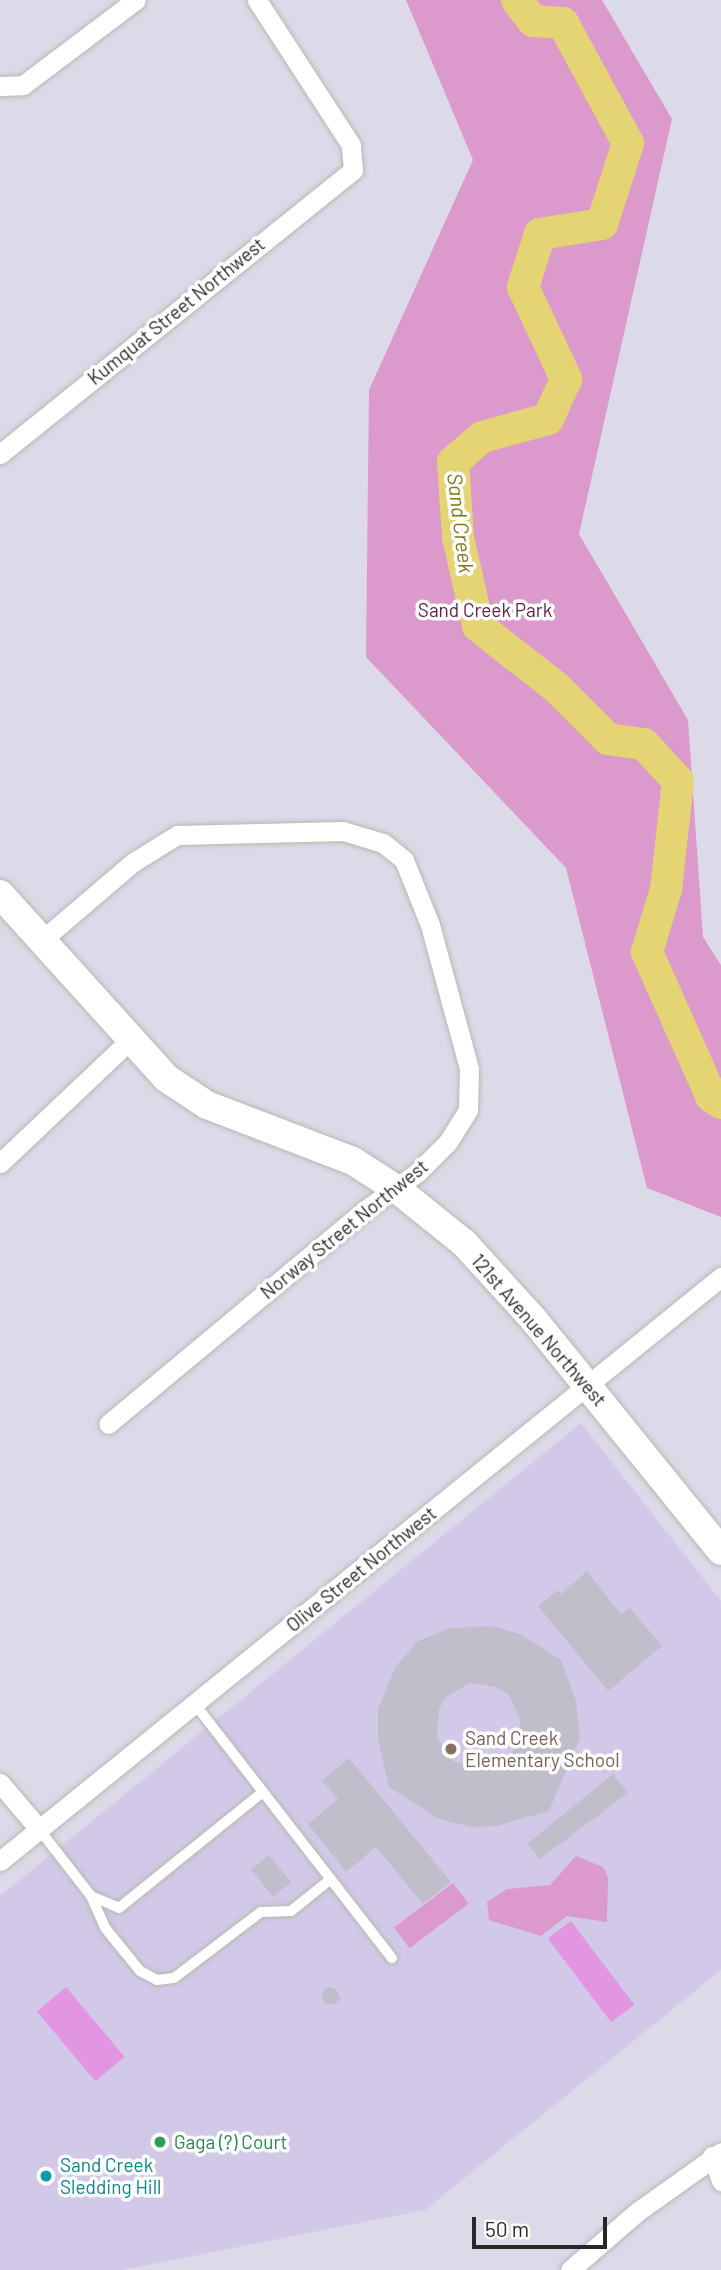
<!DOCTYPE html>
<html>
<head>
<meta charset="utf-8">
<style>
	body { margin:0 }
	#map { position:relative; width:721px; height:2270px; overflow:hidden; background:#dcd9e9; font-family:Barlow,sans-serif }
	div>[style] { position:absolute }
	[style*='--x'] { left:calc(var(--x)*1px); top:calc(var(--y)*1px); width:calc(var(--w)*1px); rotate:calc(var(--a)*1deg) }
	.education>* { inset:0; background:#d2c9e9 }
	.green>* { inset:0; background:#dc99cb; transform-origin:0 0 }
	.pitch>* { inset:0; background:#e296e1; transform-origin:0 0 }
	.river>* { height:32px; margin:-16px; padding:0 16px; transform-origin:16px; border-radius:16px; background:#e4d473 }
	.building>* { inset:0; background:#c1becb; transform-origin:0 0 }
	.roads { filter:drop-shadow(0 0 2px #b5baad) drop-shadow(0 0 2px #b5baad) }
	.lane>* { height:10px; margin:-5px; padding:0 5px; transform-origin:5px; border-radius:5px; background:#fff }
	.street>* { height:19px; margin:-9.5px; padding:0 9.5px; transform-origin:9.5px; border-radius:9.5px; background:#fff }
	.secondary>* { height:28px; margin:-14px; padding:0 14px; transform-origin:14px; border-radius:14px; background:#fff }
	.dots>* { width:19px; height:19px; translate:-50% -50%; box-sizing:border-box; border:4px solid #fff; border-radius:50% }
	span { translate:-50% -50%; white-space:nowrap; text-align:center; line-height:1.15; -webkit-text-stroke:7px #fff; paint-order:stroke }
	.street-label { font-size:19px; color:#272727 }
	.park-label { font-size:19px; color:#5d1e45 }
	.education-label { font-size:19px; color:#785e54 }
	.left { translate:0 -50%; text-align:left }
	.leisure-label { font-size:19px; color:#27864d }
	.culture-label { font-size:19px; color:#0d838f }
	.water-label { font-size:21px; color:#7f7816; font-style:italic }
	.scale { position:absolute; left:472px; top:2217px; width:135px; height:32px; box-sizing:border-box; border:4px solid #272727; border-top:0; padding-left:9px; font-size:21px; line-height:24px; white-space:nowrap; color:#272727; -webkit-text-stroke:5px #fff; paint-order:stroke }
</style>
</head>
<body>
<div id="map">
	<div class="education">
		<i style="clip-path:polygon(581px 1423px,721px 1601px,721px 1970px,425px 2210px,122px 2270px,0 2270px,0 1896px)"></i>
	</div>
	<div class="green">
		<i style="clip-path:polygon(406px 0,602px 0,672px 119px,579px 534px,688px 720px,703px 937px,721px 965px,721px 1217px,647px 1188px,566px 868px,366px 657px,369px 390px,473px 160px)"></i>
		<i style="clip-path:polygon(576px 1856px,603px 1867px,608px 1877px,607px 1922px,567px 1916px,541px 1936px,489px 1920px,487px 1902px,507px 1889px,550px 1885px)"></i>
		<i style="left:453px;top:1883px;width:26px;height:74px;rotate:53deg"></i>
	</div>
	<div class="pitch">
		<i style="left:571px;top:1921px;width:105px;height:29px;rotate:53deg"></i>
		<i style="left:66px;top:1987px;width:91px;height:38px;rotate:50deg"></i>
	</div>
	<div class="river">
		<i style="--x:517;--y:0;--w:26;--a:53"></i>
		<i style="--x:533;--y:21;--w:30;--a:4"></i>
		<i style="--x:563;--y:23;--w:136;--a:61.6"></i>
		<i style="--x:628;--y:143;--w:85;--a:107.8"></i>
		<i style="--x:602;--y:224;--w:63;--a:170.8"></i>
		<i style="--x:540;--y:234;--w:56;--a:107.8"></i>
		<i style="--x:523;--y:287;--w:102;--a:64.9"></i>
		<i style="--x:566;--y:379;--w:44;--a:114.2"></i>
		<i style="--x:548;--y:419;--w:68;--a:164.7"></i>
		<i style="--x:482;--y:437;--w:38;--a:139"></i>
		<i style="--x:453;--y:462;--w:75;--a:86.2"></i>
		<i style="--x:458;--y:537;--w:91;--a:77.3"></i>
		<i style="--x:478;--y:626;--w:100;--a:38.1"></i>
		<i style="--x:557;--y:688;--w:72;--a:45"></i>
		<i style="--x:608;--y:739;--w:36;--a:8"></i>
		<i style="--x:644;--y:744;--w:50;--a:47.4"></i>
		<i style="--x:678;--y:781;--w:109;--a:96.3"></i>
		<i style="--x:666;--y:889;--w:66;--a:106.8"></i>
		<i style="--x:647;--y:952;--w:158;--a:66"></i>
		<i style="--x:711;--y:1096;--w:12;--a:35"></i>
	</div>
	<div class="building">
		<i style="clip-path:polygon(587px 1571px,621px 1614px,630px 1608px,662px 1646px,608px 1691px,538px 1606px,558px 1590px,561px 1594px)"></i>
		<i style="clip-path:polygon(evenodd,491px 1626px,520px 1634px,561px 1660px,576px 1701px,580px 1738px,549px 1811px,497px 1826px,472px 1827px,439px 1819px,389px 1787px,378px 1740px,378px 1709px,396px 1666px,418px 1641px,451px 1628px,491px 1626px,470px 1683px,497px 1687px,509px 1695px,521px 1720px,516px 1747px,507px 1758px,480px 1769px,453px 1761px,437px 1737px,439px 1709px,446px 1697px,470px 1683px)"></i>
		<i style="clip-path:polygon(349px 1758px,451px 1882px,423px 1904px,376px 1847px,346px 1872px,308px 1824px,338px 1799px,322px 1781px)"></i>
		<i style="clip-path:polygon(613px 1774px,628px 1793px,540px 1859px,527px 1844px)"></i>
		<i style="left:269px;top:1855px;width:35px;height:23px;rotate:51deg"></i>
		<i style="clip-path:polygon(328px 1987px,336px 1989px,341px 1998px,334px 2005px,324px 2003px,321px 1994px)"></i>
	</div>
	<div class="roads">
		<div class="lane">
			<i style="--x:194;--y:1703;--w:323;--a:52.2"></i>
			<i style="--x:39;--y:1829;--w:85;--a:52.2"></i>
			<i style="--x:91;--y:1896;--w:30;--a:23"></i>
			<i style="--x:119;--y:1908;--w:185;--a:-38.9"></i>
			<i style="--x:91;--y:1896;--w:36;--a:66"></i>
			<i style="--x:106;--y:1929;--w:54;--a:51"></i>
			<i style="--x:140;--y:1971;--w:19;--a:28"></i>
			<i style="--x:157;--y:1980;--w:17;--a:-7"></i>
			<i style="--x:174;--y:1978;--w:109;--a:-37.2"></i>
			<i style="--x:261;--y:1912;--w:30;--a:-2"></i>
			<i style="--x:291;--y:1911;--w:51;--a:-38.7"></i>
		</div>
		<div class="street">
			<i style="--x:0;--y:86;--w:23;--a:-2"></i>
			<i style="--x:23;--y:85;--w:141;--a:-37"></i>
			<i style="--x:0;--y:454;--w:453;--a:-38.8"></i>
			<i style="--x:353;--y:170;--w:25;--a:-95"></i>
			<i style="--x:351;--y:145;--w:173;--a:-123"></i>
			<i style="--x:42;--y:940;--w:118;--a:-40.5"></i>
			<i style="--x:132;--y:863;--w:53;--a:-31.9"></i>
			<i style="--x:177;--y:835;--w:166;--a:-1.4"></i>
			<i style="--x:343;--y:831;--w:42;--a:16.7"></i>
			<i style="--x:383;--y:843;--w:27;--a:39"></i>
			<i style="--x:404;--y:860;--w:70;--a:68.2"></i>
			<i style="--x:430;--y:925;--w:149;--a:74.8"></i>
			<i style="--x:469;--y:1069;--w:41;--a:91.4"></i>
			<i style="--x:468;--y:1110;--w:39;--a:122"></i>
			<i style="--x:447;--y:1143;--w:41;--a:135"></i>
			<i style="--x:418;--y:1172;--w:65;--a:144.4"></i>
			<i style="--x:365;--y:1210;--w:334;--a:140.2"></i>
			<i style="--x:0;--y:1163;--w:178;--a:-43.4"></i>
			<i style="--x:0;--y:1783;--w:60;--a:49.7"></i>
			<i style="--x:0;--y:1861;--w:928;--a:-39.01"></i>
			<i style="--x:712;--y:2156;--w:27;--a:70"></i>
			<i style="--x:570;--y:2270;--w:89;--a:-40.9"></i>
			<i style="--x:637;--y:2212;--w:103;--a:-35.5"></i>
		</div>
		<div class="secondary">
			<i style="--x:0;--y:894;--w:248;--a:47.9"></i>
			<i style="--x:166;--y:1078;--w:49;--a:33.4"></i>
			<i style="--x:207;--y:1105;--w:156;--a:21"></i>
			<i style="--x:353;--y:1161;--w:54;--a:32.8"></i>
			<i style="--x:398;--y:1190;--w:85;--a:38.8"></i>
			<i style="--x:464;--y:1243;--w:104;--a:47.7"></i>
			<i style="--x:534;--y:1320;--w:297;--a:51"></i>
		</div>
	</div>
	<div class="dots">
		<i style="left:451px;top:1749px;background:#8d6e63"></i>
		<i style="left:160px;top:2142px;background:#2e9e5b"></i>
		<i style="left:46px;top:2176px;background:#0f9aa8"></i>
	</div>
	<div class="street-label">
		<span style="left:176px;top:311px;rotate:-39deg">Kumquat Street Northwest</span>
		<span style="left:344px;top:1229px;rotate:-39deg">Norway Street Northwest</span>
		<span style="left:539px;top:1330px;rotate:49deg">121st Avenue Northwest</span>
		<span style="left:361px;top:1569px;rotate:-39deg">Olive Street Northwest</span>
	</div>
	<div class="park-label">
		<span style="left:485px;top:610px">Sand Creek Park</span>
	</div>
	<div class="education-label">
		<span class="left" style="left:465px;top:1749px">Sand Creek<br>Elementary School</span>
	</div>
	<div class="leisure-label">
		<span class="left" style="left:174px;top:2142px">Gaga (?) Court</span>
	</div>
	<div class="culture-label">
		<span class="left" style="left:60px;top:2176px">Sand Creek<br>Sledding Hill</span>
	</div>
	<div class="water-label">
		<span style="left:461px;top:523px;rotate:83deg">Sand Creek</span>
	</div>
	<div class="scale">50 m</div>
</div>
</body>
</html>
